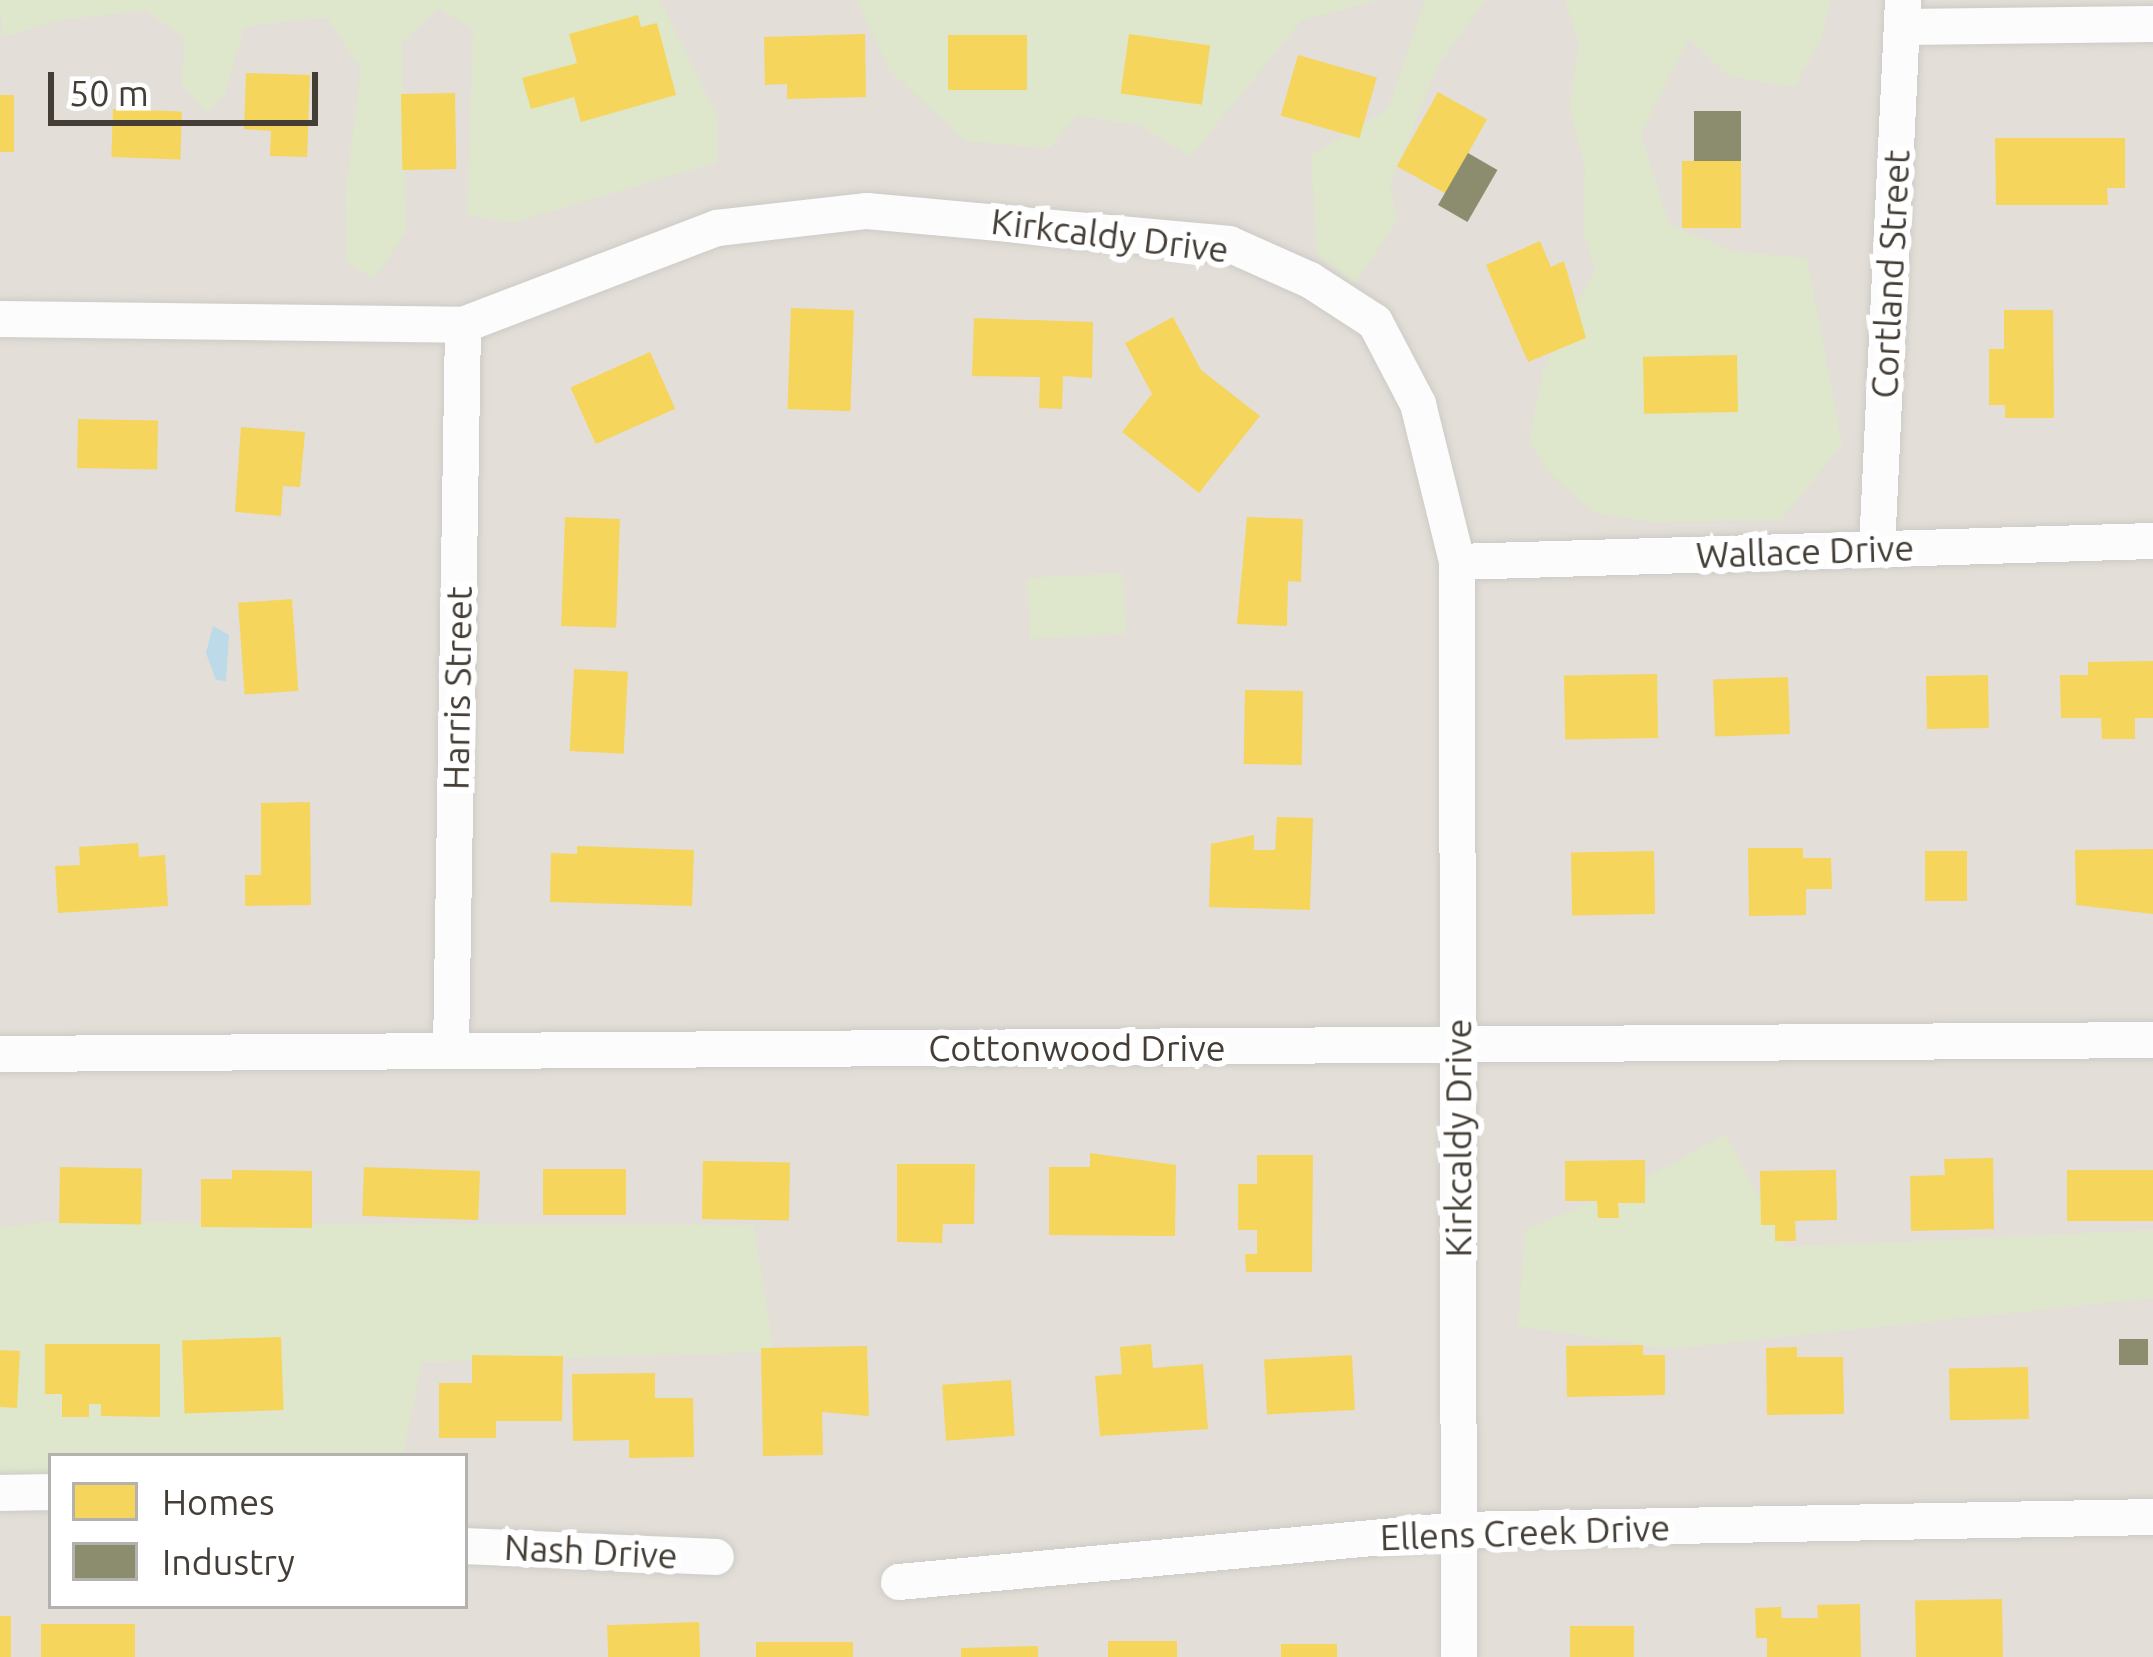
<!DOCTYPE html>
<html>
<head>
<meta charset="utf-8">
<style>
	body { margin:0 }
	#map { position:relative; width:2153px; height:1657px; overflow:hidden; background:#efedea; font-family:Ubuntu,sans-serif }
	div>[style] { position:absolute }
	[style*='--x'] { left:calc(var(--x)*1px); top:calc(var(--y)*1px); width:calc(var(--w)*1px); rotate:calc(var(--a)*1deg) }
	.residential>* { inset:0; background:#e3ded7 }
	.green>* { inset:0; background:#dee7cc; transform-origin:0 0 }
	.water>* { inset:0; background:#bddae9 }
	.homes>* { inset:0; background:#f6d55c; transform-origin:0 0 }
	.industry>* { inset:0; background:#8c8c6e; transform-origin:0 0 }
	.roads { filter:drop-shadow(0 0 3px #cdcbc7) drop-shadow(0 0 3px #cdcbc7) }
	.minor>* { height:36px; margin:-18px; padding:0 18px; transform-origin:18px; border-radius:18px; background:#fdfcfc }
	span { translate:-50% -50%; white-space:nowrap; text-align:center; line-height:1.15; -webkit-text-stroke:12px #fff; paint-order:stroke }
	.street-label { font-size:36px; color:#443e36 }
	.legend { position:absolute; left:48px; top:1453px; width:420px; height:156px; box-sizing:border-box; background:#fff; border:3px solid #b4b2af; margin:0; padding:15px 21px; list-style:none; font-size:36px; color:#443e36 }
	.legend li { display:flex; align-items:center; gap:24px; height:60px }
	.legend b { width:60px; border:3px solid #b4b2af }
	.scale { position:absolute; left:48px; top:72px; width:270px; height:54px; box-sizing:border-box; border:6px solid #443e36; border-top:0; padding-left:15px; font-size:36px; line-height:42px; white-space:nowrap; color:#443e36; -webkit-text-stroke:9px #fff; paint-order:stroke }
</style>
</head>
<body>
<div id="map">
	<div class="residential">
		<i style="clip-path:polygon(evenodd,0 0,2153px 0,2153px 1657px,0 1657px,0 0,51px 1456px,465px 1456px,465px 1606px,51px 1606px,51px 1456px)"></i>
	</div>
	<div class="green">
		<i style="clip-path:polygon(0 0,660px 0,718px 118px,717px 162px,512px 223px,467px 215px,473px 29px,438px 9px,402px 42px,406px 232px,375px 278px,347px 263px,345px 195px,361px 70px,327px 17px,244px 27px,225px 94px,207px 113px,182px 85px,184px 37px,146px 11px,65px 19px,2px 37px)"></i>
		<i style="clip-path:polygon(856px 0,1377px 0,1301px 21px,1190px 157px,1140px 125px,1077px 116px,1050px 148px,966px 141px,890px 71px)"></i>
		<i style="clip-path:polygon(1425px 0,1485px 0,1437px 67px,1390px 185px,1397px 221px,1355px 284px,1317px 255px,1311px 155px,1388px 109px)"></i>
		<i style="clip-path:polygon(1565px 0,1831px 0,1820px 42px,1794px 87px,1728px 76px,1689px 38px,1641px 134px,1669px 224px,1735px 252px,1807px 258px,1842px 444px,1781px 520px,1650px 522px,1595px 513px,1548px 472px,1529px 440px,1543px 370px,1595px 270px,1583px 230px,1585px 167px,1569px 107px,1579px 44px)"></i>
		<i style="left:1123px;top:573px;width:61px;height:96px;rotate:87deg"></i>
		<i style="clip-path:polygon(1725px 1134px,1786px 1247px,2153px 1230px,2153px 1298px,1670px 1349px,1518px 1326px,1525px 1230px,1635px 1184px)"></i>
		<i style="clip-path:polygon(43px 1222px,754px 1225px,774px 1352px,422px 1362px,403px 1456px,51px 1456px,51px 1497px,0 1495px,0 1228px)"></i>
	</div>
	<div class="water">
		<i style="clip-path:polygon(213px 626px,229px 635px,226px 681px,216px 680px,206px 653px)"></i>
	</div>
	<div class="homes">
		<i style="clip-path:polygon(638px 15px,641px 27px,657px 23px,676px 95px,581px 122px,574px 97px,531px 109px,522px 78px,577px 63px,569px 34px)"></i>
		<i style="clip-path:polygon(865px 34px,866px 97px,787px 99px,787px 84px,765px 85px,764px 37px)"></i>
		<i style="left:1129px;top:34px;width:82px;height:60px;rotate:8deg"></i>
		<i style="left:948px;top:35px;width:79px;height:55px"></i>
		<i style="left:1298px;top:55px;width:82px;height:63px;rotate:16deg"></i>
		<i style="clip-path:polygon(246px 73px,310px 75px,307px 157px,270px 156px,271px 131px,244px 129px)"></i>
		<i style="left:1438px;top:92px;width:56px;height:85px;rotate:29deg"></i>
		<i style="left:455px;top:93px;width:76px;height:54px;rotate:89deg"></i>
		<i style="left:0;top:95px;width:14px;height:57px"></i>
		<i style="left:113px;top:109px;width:69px;height:48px;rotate:2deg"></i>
		<i style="clip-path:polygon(1995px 138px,2125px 138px,2125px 188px,2107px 188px,2108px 205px,1996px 205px)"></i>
		<i style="left:1682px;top:161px;width:59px;height:67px"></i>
		<i style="clip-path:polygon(1540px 241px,1551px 267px,1564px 261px,1586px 338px,1528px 362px,1486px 265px)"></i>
		<i style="left:791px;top:308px;width:63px;height:101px;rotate:2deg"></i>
		<i style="clip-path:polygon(2004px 310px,2053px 310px,2054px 418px,2005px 418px,2005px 405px,1989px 405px,1989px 349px,2004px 349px)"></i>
		<i style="clip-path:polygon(1173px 317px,1201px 370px,1260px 416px,1199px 493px,1122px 432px,1152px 394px,1125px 343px)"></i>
		<i style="clip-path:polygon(974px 318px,1093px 322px,1092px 378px,1063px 376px,1062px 409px,1039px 408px,1040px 377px,972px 376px)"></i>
		<i style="left:650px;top:352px;width:62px;height:87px;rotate:66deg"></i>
		<i style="left:1737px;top:355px;width:57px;height:94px;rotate:89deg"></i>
		<i style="left:78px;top:419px;width:80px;height:49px;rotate:1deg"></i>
		<i style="clip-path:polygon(241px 427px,305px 432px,300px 487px,283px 486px,281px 516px,235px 512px)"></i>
		<i style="left:565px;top:517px;width:55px;height:109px;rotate:2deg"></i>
		<i style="clip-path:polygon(1247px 517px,1303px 519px,1301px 582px,1288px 581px,1287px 626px,1237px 624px)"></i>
		<i style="left:292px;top:599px;width:92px;height:54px;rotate:86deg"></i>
		<i style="clip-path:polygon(2153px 661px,2153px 718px,2135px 718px,2135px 739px,2102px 739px,2101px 718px,2061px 718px,2060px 675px,2088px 675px,2088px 662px)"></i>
		<i style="left:574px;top:669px;width:54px;height:82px;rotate:3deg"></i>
		<i style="left:1657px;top:674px;width:64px;height:93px;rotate:89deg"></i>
		<i style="left:1988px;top:675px;width:53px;height:62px;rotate:89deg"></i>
		<i style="left:1788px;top:677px;width:57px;height:75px;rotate:88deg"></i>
		<i style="left:1245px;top:690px;width:58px;height:74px;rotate:1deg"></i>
		<i style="clip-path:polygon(310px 802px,311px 905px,245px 906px,245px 875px,261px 875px,261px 803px)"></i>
		<i style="clip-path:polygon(1277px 817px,1313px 818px,1310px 910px,1209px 907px,1211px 844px,1254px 835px,1254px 850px,1275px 850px)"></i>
		<i style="clip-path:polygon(138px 843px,139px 857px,165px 855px,168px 906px,58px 913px,55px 866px,80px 865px,79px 847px)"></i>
		<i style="clip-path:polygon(577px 846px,694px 850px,692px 906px,550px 902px,551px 853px,577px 854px)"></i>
		<i style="clip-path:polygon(1748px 848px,1803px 848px,1803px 858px,1831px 858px,1832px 889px,1806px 889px,1806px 915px,1749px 916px)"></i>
		<i style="clip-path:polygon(2153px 849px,2153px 914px,2076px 905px,2075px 850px)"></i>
		<i style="left:1654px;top:851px;width:63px;height:83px;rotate:89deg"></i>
		<i style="left:1925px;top:851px;width:42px;height:50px"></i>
		<i style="clip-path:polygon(1090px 1153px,1176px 1165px,1175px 1236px,1049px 1235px,1049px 1167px,1090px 1167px)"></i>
		<i style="clip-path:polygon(1257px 1155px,1313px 1155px,1312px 1272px,1246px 1272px,1245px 1254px,1257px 1254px,1257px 1230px,1238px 1230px,1238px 1184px,1257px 1184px)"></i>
		<i style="clip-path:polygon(1993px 1158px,1994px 1229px,1911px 1231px,1910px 1176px,1945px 1175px,1944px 1159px)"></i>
		<i style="clip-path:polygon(1645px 1160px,1645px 1203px,1618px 1203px,1619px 1218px,1598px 1218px,1597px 1201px,1565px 1201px,1565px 1161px)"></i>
		<i style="left:703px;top:1161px;width:87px;height:58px;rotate:1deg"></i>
		<i style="clip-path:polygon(897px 1164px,975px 1164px,974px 1224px,943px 1224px,942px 1243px,897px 1242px)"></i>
		<i style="left:60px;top:1167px;width:82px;height:56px;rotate:1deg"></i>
		<i style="left:364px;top:1167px;width:116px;height:49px;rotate:2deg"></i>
		<i style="left:543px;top:1169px;width:83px;height:46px"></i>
		<i style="clip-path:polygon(232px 1170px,312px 1171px,312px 1228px,201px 1227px,201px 1179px,232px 1179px)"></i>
		<i style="clip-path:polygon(1836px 1170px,1837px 1220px,1795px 1221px,1796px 1241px,1775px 1241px,1775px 1225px,1761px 1225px,1760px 1171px)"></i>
		<i style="left:2153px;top:1170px;width:51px;height:86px;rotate:90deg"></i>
		<i style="left:281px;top:1337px;width:73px;height:99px;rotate:88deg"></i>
		<i style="clip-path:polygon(45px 1344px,160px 1344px,160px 1417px,101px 1416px,101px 1404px,89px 1404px,89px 1417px,62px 1417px,62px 1394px,45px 1394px)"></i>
		<i style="clip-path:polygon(1151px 1344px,1153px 1368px,1203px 1364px,1208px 1429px,1100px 1436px,1095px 1376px,1122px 1374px,1120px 1347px)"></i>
		<i style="clip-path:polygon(1643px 1345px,1643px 1355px,1665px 1355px,1665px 1395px,1567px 1397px,1566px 1346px)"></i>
		<i style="clip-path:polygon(867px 1346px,869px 1416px,822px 1412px,823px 1455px,763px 1456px,761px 1348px)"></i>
		<i style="clip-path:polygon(1797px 1347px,1797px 1357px,1843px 1357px,1844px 1414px,1767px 1415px,1766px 1348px)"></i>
		<i style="left:0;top:1350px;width:20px;height:57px;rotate:3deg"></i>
		<i style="clip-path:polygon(472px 1355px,563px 1356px,562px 1421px,496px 1421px,496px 1438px,439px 1438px,439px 1383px,472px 1383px)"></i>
		<i style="left:1352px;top:1355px;width:55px;height:88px;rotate:87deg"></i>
		<i style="left:2028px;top:1367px;width:52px;height:79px;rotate:89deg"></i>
		<i style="clip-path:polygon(655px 1373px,655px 1398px,693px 1398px,694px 1457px,629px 1458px,629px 1440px,573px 1441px,572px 1374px)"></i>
		<i style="left:1011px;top:1380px;width:56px;height:69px;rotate:86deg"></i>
		<i style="left:2002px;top:1599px;width:58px;height:87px;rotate:89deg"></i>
		<i style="clip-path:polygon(1860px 1604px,1861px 1657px,1767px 1657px,1767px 1638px,1756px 1638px,1755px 1608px,1781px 1607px,1782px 1618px,1818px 1618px,1817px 1605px)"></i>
		<i style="left:0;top:1616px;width:11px;height:41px"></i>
		<i style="left:699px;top:1622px;width:35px;height:92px;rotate:88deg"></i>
		<i style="left:135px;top:1624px;width:33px;height:94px;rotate:90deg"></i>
		<i style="left:1570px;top:1626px;width:64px;height:31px"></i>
		<i style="left:1108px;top:1641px;width:69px;height:16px"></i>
		<i style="left:756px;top:1642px;width:97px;height:15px"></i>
		<i style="left:1337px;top:1644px;width:13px;height:56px;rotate:90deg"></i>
		<i style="clip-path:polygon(1038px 1646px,1038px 1657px,961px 1657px,961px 1648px)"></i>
	</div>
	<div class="industry">
		<i style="left:1694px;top:111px;width:47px;height:50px"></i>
		<i style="left:1468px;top:153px;width:34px;height:60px;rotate:30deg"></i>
		<i style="left:2119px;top:1339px;width:29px;height:26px"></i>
	</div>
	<div class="roads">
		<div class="minor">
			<i style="--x:1902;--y:27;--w:251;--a:-0.7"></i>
			<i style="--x:0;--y:319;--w:463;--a:0.7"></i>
			<i style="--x:463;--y:325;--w:272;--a:-20.9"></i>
			<i style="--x:717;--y:228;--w:151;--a:-6.5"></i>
			<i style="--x:867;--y:211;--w:364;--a:5.2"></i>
			<i style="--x:1229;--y:244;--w:89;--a:24"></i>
			<i style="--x:1310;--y:280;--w:77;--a:32.9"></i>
			<i style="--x:1375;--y:322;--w:93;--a:62.3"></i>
			<i style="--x:1418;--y:404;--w:163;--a:76.1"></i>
			<i style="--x:1457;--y:562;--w:1095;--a:89.9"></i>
			<i style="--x:1877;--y:548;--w:549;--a:-87.28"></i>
			<i style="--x:1457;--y:562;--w:696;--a:-1.73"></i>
			<i style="--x:451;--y:1050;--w:725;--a:-89.05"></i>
			<i style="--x:0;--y:1054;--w:2153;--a:-0.37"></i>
			<i style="--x:0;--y:1493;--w:51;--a:-1.1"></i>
			<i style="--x:465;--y:1546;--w:251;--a:2.5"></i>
			<i style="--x:899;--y:1582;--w:562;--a:-5.31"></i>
			<i style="--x:1459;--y:1530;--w:694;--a:-1.07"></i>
		</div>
	</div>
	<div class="street-label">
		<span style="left:1110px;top:235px;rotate:7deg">Kirkcaldy Drive</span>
		<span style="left:1890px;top:274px;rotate:-87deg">Cortland Street</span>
		<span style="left:1805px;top:551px;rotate:-2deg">Wallace Drive</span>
		<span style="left:457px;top:688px;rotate:-89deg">Harris Street</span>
		<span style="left:1077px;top:1048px">Cottonwood Drive</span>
		<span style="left:1458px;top:1138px;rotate:-90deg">Kirkcaldy Drive</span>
		<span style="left:1525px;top:1532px;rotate:-2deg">Ellens Creek Drive</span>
		<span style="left:591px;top:1551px;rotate:3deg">Nash Drive</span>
	</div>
	<ul class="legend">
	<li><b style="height:33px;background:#f6d55c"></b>Homes</li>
	<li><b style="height:33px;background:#8c8c6e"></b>Industry</li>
	</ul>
	<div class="scale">50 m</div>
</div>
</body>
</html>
